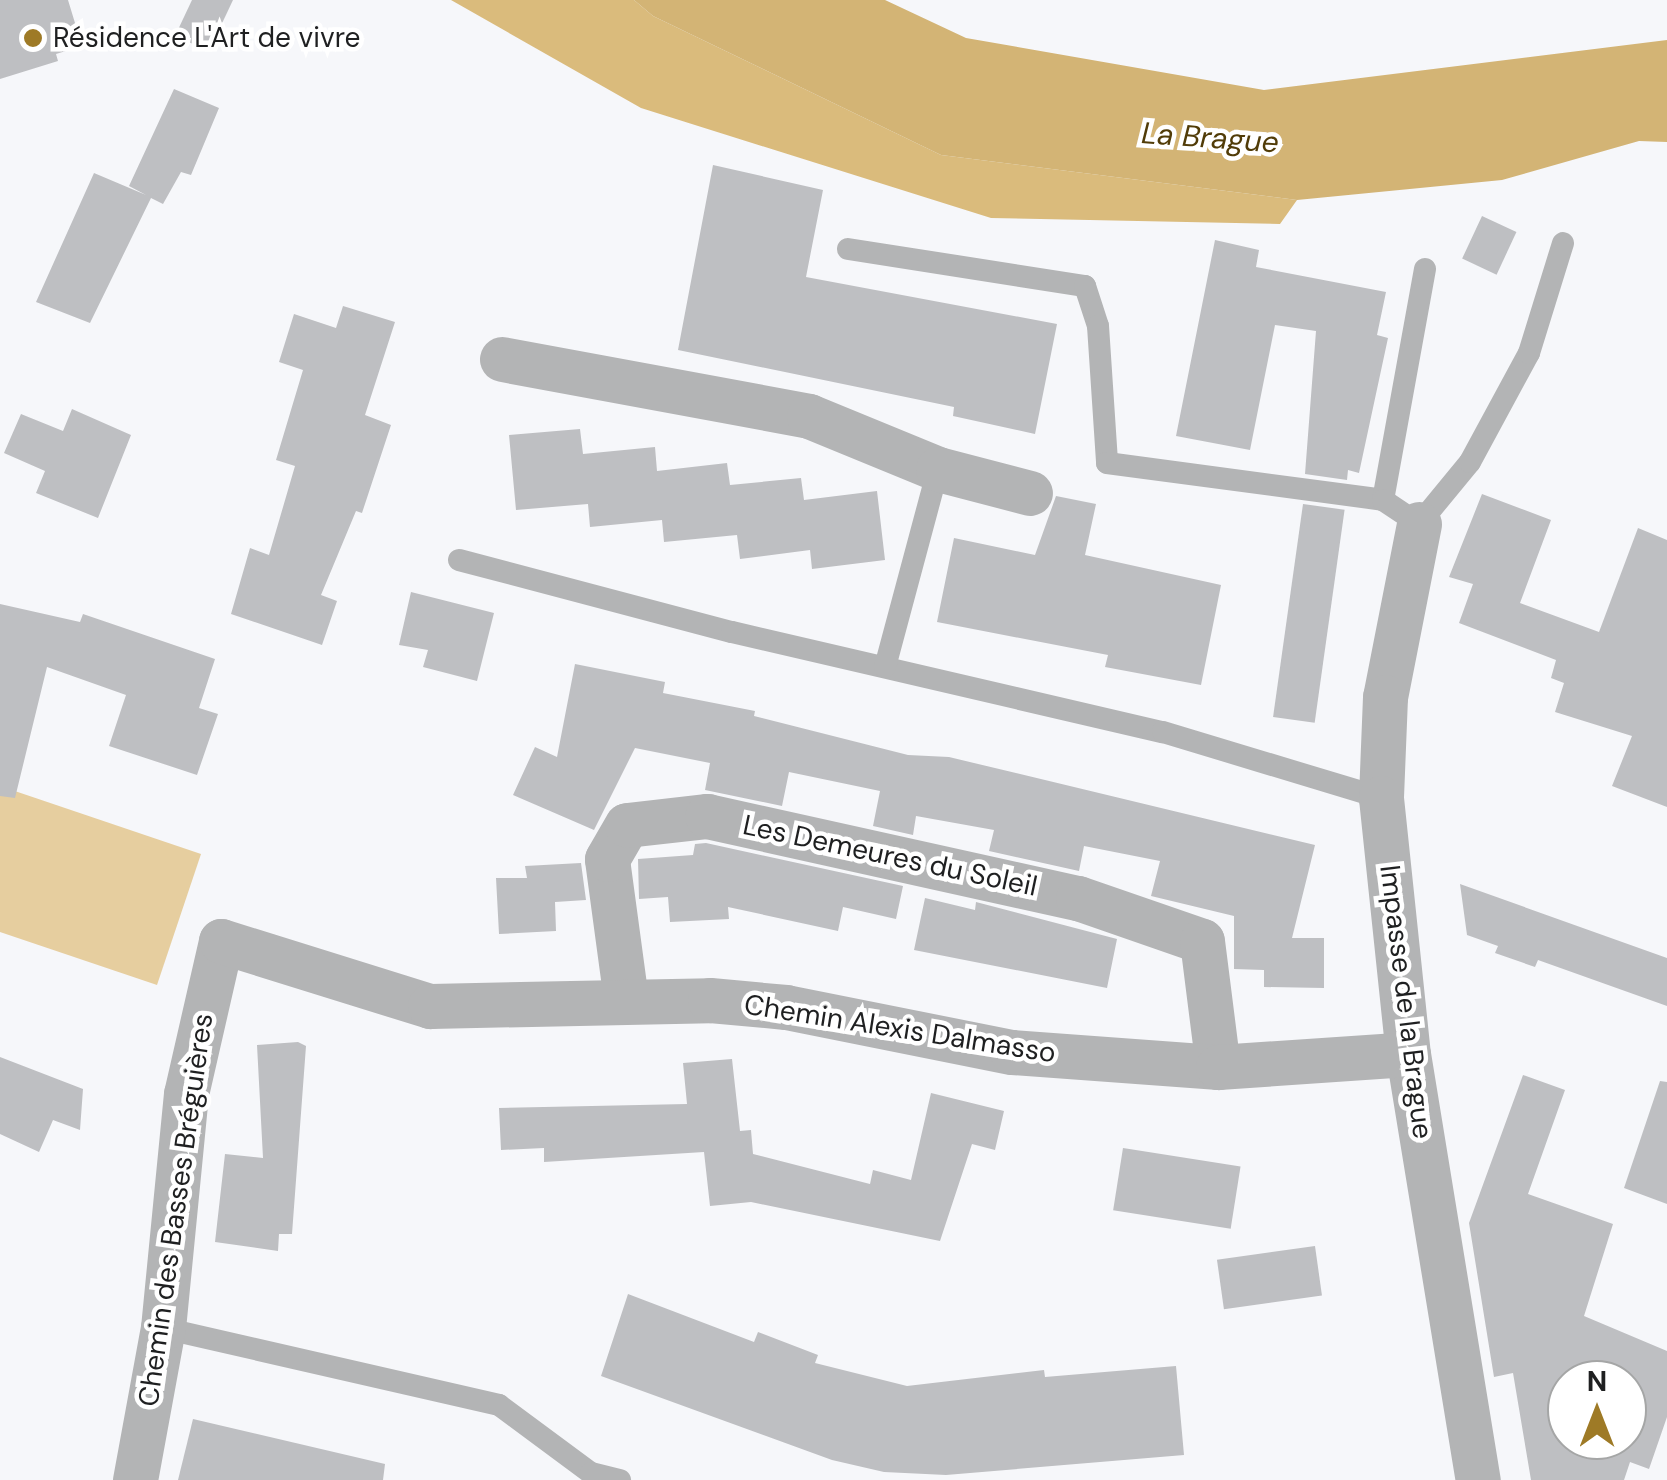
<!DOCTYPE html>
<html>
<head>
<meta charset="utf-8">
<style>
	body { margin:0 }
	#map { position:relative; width:1667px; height:1480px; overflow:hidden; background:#f6f7fa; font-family:"DM Sans",sans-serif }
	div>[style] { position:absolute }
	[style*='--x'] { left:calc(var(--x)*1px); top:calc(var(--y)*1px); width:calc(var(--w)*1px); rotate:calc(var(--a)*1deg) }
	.green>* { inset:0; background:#e6ce9f }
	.forest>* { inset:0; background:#dabb7c }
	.water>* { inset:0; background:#d3b475 }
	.building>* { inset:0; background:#bebfc2; transform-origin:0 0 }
	.service>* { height:22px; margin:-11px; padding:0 11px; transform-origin:11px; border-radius:11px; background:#b3b4b5 }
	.minor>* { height:45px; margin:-22.5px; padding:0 22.5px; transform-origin:22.5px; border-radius:22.5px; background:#b3b4b5 }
	.dots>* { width:28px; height:28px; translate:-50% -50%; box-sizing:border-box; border:5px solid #fff; border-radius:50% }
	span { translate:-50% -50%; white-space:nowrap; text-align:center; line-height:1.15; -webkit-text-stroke:9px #fff; paint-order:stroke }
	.poi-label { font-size:28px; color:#1f2021 }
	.left { translate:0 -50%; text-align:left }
	.street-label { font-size:28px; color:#1f2021 }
	.water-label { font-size:30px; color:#513c08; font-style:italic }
	.north { position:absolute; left:1547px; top:1360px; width:100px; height:100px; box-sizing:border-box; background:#fff; border:2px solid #a5a6a6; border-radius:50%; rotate:0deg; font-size:28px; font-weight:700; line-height:40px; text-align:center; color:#1f2021 }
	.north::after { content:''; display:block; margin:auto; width:35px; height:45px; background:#9e7a26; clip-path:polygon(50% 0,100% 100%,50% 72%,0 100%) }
</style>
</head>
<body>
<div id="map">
	<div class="green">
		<i style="clip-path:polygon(0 786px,201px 854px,157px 985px,0 932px)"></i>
	</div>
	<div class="forest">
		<i style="clip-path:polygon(451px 0,634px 0,653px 16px,941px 155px,1297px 200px,1280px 224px,991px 218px,641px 108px)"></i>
	</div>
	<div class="water">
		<i style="clip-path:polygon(634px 0,885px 0,966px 38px,1264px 90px,1667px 40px,1667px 142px,1639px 141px,1502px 180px,1297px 200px,941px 155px,653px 16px)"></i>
	</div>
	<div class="building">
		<i style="clip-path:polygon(0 0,68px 0,82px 46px,56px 54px,58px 61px,0 79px)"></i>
		<i style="clip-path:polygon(192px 0,233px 0,209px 51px,175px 36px)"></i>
		<i style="clip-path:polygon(174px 89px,219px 108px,191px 175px,181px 172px,163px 204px,151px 198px,90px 323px,36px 302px,94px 173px,146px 195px,129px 186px)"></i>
		<i style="clip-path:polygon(713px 165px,823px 190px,806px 277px,1057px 324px,1035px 434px,953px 416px,954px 407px,678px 350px)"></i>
		<i style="left:1482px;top:216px;width:38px;height:47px;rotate:25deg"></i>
		<i style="clip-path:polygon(1215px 240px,1259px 250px,1256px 267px,1386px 292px,1377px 335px,1388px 338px,1359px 473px,1348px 470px,1347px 480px,1305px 474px,1316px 331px,1275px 325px,1250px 450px,1176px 436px)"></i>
		<i style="clip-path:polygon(343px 306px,395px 322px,365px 415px,391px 425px,362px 513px,356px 511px,321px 595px,337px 601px,322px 645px,231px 614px,250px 548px,269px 555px,295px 466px,276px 460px,303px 370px,279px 362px,294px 314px,336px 328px)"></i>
		<i style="clip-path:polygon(72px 409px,131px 435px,98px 518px,36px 493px,45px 471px,4px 453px,21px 414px,63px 431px)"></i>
		<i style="clip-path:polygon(580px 429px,583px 454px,655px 447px,657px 471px,727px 463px,730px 485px,801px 478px,804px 500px,877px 491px,885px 560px,812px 569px,810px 550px,740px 559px,737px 535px,664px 542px,662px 520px,590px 527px,588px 504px,516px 510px,509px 435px)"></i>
		<i style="clip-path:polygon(1482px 494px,1551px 520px,1520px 603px,1599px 632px,1638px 528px,1667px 540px,1667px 807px,1612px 786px,1632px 736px,1555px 712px,1564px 683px,1551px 678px,1556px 660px,1459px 623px,1473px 584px,1449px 577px)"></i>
		<i style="clip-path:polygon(1056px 496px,1096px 504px,1085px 555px,1221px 585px,1201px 685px,1105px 667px,1108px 655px,937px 622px,954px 538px,1035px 555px)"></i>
		<i style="left:1303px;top:504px;width:42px;height:215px;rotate:8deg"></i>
		<i style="clip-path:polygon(411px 592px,494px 613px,477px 681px,423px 667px,428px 650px,399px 645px)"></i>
		<i style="clip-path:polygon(0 604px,80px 622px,83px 614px,215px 659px,199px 708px,218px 714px,197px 775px,109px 746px,126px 695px,47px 667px,15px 798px,0 796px)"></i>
		<i style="clip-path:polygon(575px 664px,665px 682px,663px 693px,755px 711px,754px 716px,908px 755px,949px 757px,1315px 845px,1292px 938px,1324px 938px,1324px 988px,1264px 987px,1264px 970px,1234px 969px,1234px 916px,1151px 896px,1160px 861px,1084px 846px,1079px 871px,989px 851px,994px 830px,916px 816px,913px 835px,873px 826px,880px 791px,789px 772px,782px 806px,705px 790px,710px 763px,635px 748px,594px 830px,513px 795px,535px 747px,557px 757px)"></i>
		<i style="clip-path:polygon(706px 843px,903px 886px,896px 919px,843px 907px,838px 931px,728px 907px,729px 919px,670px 922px,668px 897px,639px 899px,638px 859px,693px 855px,695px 844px)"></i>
		<i style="clip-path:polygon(581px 863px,586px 900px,555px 902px,556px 931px,499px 934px,496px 878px,527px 878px,525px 866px)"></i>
		<i style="clip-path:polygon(1460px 884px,1667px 958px,1667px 1006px,1538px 960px,1535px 967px,1495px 953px,1498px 946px,1467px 935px)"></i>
		<i style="clip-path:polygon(925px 898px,975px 910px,976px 902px,1117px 939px,1107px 988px,914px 950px)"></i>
		<i style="clip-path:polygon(298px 1042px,306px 1046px,292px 1234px,279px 1234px,278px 1251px,215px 1242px,225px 1154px,263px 1158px,257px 1045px)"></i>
		<i style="clip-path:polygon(0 1057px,83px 1089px,80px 1130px,53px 1120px,39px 1152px,0 1134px)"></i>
		<i style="clip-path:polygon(732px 1059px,740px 1131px,751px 1130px,753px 1154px,870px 1184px,873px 1170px,911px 1180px,931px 1093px,1004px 1111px,995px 1150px,972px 1144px,940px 1241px,751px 1202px,710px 1206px,704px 1152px,544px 1162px,544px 1148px,501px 1150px,499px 1108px,687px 1104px,683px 1063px)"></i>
		<i style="clip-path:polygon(evenodd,1523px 1075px,1565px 1090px,1528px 1194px,1613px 1224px,1584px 1316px,1667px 1351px,1667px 1417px,1649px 1469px,1630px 1462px,1624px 1480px,1531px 1480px,1513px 1373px,1494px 1377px,1469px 1223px,1523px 1075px,1567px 1380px,1627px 1380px,1627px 1440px,1567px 1440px,1567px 1380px)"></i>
		<i style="clip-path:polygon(1660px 1081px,1667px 1082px,1667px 1204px,1624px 1188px)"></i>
		<i style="left:1123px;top:1148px;width:119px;height:63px;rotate:9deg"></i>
		<i style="left:1315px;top:1246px;width:50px;height:99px;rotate:82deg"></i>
		<i style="clip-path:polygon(628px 1294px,754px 1342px,758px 1332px,818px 1355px,815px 1363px,907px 1386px,1044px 1370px,1045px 1377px,1176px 1366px,1184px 1455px,946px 1475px,884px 1472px,832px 1460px,601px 1376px)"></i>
		<i style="clip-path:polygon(193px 1419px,385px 1464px,383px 1480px,178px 1480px)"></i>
	</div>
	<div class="service">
		<i style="--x:848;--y:249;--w:240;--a:8.9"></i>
		<i style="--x:1085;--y:286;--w:42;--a:72"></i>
		<i style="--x:1098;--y:326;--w:137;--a:86.2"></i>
		<i style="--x:1107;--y:463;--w:278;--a:7.6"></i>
		<i style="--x:1425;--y:269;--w:235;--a:100.3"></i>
		<i style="--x:1383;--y:500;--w:43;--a:33.7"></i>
		<i style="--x:1419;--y:524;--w:80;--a:-50.6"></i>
		<i style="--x:1470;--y:462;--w:124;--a:-61.6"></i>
		<i style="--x:1529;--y:353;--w:115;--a:-72.8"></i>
		<i style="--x:459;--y:560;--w:282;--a:14.8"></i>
		<i style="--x:732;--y:632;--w:442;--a:13.1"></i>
		<i style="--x:1163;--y:732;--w:228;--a:16.8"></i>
		<i style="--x:885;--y:667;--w:205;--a:-75"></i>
		<i style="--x:163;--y:1328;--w:345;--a:12.9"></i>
		<i style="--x:499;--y:1405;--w:114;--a:36.5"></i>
		<i style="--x:591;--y:1473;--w:30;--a:14"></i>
	</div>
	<div class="minor">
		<i style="--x:502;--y:359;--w:312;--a:10.5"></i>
		<i style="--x:809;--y:416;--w:139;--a:22.3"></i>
		<i style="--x:938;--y:469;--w:95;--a:14.6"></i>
		<i style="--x:1419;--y:524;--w:176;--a:101.1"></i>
		<i style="--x:1385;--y:697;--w:101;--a:92.3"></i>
		<i style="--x:1381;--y:798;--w:257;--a:84"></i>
		<i style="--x:1408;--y:1054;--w:432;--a:80.7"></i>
		<i style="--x:626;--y:1000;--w:142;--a:-97.7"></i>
		<i style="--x:607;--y:859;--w:39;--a:-60"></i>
		<i style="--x:627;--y:825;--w:81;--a:-6.4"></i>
		<i style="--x:707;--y:816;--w:380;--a:12.5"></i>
		<i style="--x:1078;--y:898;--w:131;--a:19.1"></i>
		<i style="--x:1202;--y:941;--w:127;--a:82.8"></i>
		<i style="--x:135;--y:1480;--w:155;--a:-79.6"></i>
		<i style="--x:163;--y:1328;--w:235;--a:-84.4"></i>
		<i style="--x:186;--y:1094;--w:157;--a:-77.1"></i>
		<i style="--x:221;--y:941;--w:219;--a:17.3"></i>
		<i style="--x:430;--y:1006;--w:280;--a:-1.2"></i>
		<i style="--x:710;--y:1000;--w:76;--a:5.3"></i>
		<i style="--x:786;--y:1007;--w:230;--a:11.3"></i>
		<i style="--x:1012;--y:1052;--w:207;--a:4.2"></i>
		<i style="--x:1218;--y:1067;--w:190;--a:-3.9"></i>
	</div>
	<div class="dots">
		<i style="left:33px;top:38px;background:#9e7a26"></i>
	</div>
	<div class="poi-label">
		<span class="left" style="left:53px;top:38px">Résidence L'Art de vivre</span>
	</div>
	<div class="street-label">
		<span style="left:890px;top:856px;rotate:12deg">Les Demeures du Soleil</span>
		<span style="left:1406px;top:1002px;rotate:83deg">Impasse de la Brague</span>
		<span style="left:900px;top:1029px;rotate:9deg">Chemin Alexis Dalmasso</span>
		<span style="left:176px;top:1210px;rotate:-82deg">Chemin des Basses Bréguières</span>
	</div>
	<div class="water-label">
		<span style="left:1210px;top:138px;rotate:4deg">La Brague</span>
	</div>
	<div class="north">N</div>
</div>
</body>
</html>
